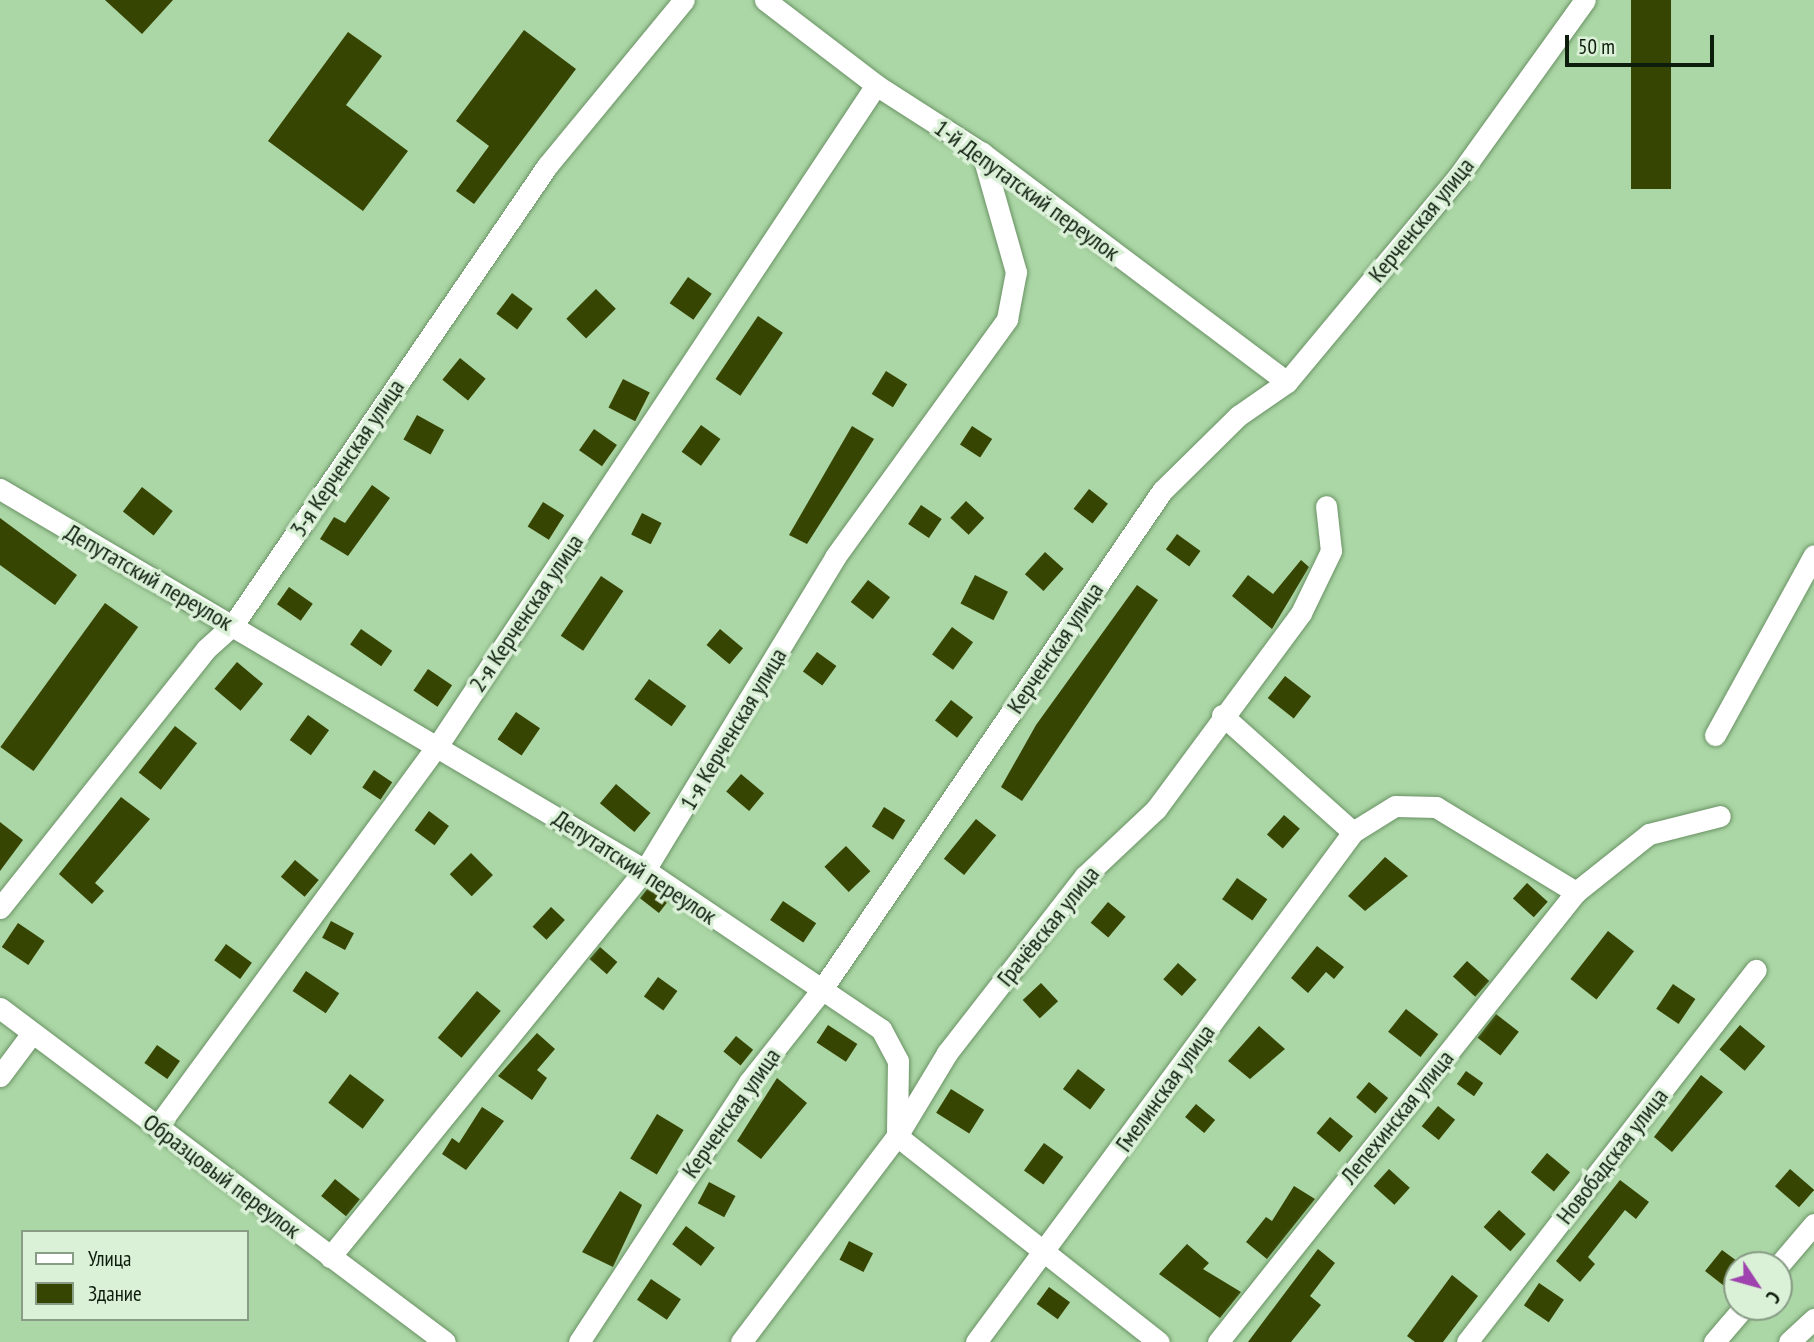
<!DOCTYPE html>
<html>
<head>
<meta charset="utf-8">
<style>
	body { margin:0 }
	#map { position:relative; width:1814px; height:1342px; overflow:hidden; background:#abd6a5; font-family:"PT Sans Narrow",sans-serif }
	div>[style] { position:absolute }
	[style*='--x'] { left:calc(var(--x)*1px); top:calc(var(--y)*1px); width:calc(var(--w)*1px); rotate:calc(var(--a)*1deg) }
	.building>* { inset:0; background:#374503; transform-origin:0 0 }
	.roads { filter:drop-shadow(0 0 2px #6a9265) drop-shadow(0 0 2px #6a9265) }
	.minor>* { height:21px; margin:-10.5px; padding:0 10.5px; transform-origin:10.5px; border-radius:10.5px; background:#fff }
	span { translate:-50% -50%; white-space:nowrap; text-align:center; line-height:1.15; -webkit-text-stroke:7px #daf0d7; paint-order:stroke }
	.street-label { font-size:24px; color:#0d1d0c }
	.legend { position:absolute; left:21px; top:1230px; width:228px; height:91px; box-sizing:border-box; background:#daf0d7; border:2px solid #889c86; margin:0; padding:9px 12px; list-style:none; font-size:21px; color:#0d1d0c }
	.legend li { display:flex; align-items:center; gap:14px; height:35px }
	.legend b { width:35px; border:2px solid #889c86 }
	.north { position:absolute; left:1723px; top:1251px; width:70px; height:70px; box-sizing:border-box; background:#daf0d7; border:2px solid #889c86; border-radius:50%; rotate:126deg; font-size:19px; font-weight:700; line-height:28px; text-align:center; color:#0d1d0c }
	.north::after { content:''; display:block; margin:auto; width:24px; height:32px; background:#9f44ae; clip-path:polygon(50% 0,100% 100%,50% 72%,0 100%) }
	.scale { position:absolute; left:1565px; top:35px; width:149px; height:32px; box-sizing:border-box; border:4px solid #0d1d0c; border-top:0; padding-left:9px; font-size:21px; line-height:24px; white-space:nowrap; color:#0d1d0c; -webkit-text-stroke:5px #daf0d7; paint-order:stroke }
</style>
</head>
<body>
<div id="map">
	<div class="building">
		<i style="clip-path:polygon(105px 0,173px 0,142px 34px)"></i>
		<i style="left:1631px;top:0;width:40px;height:189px"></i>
		<i style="clip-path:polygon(524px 30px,576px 69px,474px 204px,456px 191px,489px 146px,456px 121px)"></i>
		<i style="clip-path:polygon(348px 32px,382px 56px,346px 105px,408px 151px,363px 211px,268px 141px)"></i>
		<i style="left:688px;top:277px;width:29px;height:32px;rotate:35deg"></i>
		<i style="left:596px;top:289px;width:28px;height:42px;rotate:45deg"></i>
		<i style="left:512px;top:293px;width:26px;height:26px;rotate:37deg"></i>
		<i style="left:758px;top:316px;width:30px;height:76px;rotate:34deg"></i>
		<i style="left:460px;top:358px;width:33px;height:28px;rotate:39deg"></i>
		<i style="left:886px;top:371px;width:25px;height:27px;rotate:32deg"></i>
		<i style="left:623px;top:379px;width:30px;height:32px;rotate:27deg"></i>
		<i style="left:417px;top:415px;width:31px;height:28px;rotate:29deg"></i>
		<i style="left:701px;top:425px;width:24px;height:33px;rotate:36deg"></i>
		<i style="clip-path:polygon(852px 426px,874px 439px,807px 544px,789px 535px)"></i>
		<i style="left:972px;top:426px;width:24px;height:22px;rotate:33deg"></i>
		<i style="left:594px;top:429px;width:28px;height:26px;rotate:35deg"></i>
		<i style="clip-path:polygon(372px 485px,390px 498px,348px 556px,320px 539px,334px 517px,345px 523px)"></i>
		<i style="left:142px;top:487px;width:39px;height:31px;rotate:38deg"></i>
		<i style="left:1089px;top:489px;width:24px;height:25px;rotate:38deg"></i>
		<i style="left:966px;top:501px;width:25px;height:23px;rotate:43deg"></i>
		<i style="left:543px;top:502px;width:25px;height:29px;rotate:32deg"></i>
		<i style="left:921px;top:505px;width:25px;height:23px;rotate:34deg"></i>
		<i style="left:642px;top:513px;width:22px;height:24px;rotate:27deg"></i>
		<i style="clip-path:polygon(0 518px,77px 575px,55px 605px,0 565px)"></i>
		<i style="left:1177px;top:534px;width:29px;height:19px;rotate:36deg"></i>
		<i style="left:1045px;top:552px;width:25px;height:30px;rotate:42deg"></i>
		<i style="clip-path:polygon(1301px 560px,1309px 567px,1272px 629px,1232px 596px,1248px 575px,1273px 594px)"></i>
		<i style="left:975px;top:575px;width:37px;height:32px;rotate:27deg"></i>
		<i style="left:601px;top:576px;width:27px;height:72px;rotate:34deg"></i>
		<i style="left:868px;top:580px;width:28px;height:28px;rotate:38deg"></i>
		<i style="clip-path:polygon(1137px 585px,1158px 600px,1022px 801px,1001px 787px,1036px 725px)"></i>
		<i style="left:289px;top:587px;width:29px;height:21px;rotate:35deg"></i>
		<i style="left:105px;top:603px;width:41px;height:178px;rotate:36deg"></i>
		<i style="left:952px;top:627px;width:26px;height:34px;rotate:36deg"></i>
		<i style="left:361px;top:629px;width:38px;height:19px;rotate:35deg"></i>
		<i style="left:720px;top:629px;width:30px;height:21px;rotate:40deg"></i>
		<i style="left:817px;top:652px;width:24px;height:24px;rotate:36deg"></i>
		<i style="left:237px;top:662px;width:34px;height:35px;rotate:40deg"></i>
		<i style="left:428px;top:669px;width:29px;height:26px;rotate:34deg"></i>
		<i style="left:1285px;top:676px;width:33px;height:28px;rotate:38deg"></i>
		<i style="left:649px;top:679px;width:46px;height:25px;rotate:36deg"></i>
		<i style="left:951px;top:700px;width:28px;height:26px;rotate:38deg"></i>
		<i style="left:516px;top:712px;width:29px;height:33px;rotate:34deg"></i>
		<i style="left:308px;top:715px;width:26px;height:31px;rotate:36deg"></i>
		<i style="left:175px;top:726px;width:28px;height:59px;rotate:38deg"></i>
		<i style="left:374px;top:770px;width:22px;height:21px;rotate:34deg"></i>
		<i style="left:741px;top:774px;width:30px;height:23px;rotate:40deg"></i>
		<i style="left:616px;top:784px;width:45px;height:25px;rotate:40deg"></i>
		<i style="clip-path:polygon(121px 797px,150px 819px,95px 883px,104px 891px,92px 904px,59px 874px)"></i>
		<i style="left:884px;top:807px;width:25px;height:23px;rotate:32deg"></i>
		<i style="left:429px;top:811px;width:25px;height:24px;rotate:37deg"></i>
		<i style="left:1284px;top:815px;width:21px;height:26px;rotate:41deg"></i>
		<i style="left:976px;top:819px;width:26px;height:51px;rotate:39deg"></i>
		<i style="clip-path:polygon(0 822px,23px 840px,0 871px)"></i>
		<i style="left:846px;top:846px;width:35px;height:30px;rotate:46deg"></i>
		<i style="left:471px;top:853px;width:31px;height:30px;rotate:45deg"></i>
		<i style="clip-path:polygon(1385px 857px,1408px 876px,1365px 911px,1348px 896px)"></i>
		<i style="left:295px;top:860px;width:31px;height:22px;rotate:40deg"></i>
		<i style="left:1237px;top:878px;width:37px;height:26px;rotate:35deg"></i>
		<i style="left:1527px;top:883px;width:28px;height:21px;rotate:42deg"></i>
		<i style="left:648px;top:888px;width:24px;height:13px;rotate:38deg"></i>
		<i style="left:783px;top:901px;width:40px;height:23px;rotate:34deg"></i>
		<i style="left:1108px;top:902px;width:23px;height:27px;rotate:40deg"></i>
		<i style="left:551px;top:907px;width:19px;height:27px;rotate:43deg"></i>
		<i style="left:331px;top:921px;width:26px;height:19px;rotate:28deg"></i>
		<i style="left:18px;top:923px;width:32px;height:29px;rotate:34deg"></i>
		<i style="left:1608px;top:931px;width:33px;height:61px;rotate:38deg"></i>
		<i style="left:226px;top:944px;width:32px;height:20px;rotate:36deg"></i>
		<i style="clip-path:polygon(1317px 946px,1344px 967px,1334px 979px,1326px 972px,1308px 993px,1291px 978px)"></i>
		<i style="left:600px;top:947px;width:23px;height:16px;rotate:41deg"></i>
		<i style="left:1467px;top:961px;width:30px;height:21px;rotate:42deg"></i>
		<i style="left:1178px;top:963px;width:25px;height:22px;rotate:42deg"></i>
		<i style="left:306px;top:971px;width:40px;height:24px;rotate:34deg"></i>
		<i style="left:658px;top:977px;width:24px;height:24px;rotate:36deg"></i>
		<i style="left:1041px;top:983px;width:25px;height:25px;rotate:47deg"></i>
		<i style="left:1673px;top:984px;width:27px;height:30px;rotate:34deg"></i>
		<i style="left:477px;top:991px;width:31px;height:61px;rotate:40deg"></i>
		<i style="left:1406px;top:1009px;width:41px;height:29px;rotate:38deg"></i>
		<i style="left:1496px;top:1014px;width:29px;height:30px;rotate:38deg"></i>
		<i style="left:828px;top:1025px;width:35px;height:21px;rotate:33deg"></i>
		<i style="left:1740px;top:1025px;width:33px;height:32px;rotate:40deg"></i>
		<i style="clip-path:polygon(1259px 1026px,1285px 1049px,1250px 1079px,1228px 1061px)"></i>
		<i style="clip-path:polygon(537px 1033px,555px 1049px,537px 1070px,547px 1078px,532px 1100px,498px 1076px)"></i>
		<i style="left:736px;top:1036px;width:22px;height:20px;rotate:39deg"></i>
		<i style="left:157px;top:1045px;width:28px;height:22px;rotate:35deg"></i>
		<i style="left:1078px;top:1069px;width:34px;height:25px;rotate:37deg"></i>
		<i style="left:1466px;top:1071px;width:21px;height:16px;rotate:35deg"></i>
		<i style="left:350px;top:1074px;width:43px;height:36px;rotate:37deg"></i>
		<i style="clip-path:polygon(1701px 1075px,1723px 1092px,1672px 1152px,1654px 1137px)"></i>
		<i style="clip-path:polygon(777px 1078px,807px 1103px,761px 1159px,737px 1141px)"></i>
		<i style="left:1369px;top:1082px;width:25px;height:20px;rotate:40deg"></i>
		<i style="left:951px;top:1089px;width:39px;height:28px;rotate:32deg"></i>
		<i style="left:1196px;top:1104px;width:25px;height:17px;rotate:40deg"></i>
		<i style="left:1438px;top:1106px;width:22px;height:26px;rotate:39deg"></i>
		<i style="clip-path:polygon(482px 1107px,504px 1121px,466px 1170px,442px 1154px,452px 1138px,459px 1143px)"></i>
		<i style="left:657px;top:1114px;width:31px;height:52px;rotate:31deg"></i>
		<i style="left:1330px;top:1117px;width:30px;height:21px;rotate:40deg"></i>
		<i style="left:1044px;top:1143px;width:24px;height:34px;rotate:36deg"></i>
		<i style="left:1547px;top:1153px;width:30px;height:25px;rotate:40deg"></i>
		<i style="left:1389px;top:1169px;width:28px;height:23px;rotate:42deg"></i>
		<i style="left:1790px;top:1169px;width:32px;height:23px;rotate:41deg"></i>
		<i style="left:335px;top:1179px;width:32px;height:22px;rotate:39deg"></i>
		<i style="clip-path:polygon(1620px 1180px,1649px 1202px,1636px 1219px,1625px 1210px,1588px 1257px,1595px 1264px,1580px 1282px,1556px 1261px)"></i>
		<i style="left:709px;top:1182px;width:30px;height:24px;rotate:28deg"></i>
		<i style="clip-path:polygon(1294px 1186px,1315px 1199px,1267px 1259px,1246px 1242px,1266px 1217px,1272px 1221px)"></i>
		<i style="clip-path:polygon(620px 1191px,642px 1205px,613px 1267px,582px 1252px)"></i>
		<i style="left:1499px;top:1210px;width:36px;height:23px;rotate:42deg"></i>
		<i style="left:686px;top:1226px;width:36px;height:23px;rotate:37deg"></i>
		<i style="left:849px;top:1241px;width:27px;height:21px;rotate:27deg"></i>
		<i style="clip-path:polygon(1187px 1244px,1209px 1263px,1203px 1269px,1241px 1292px,1220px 1318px,1159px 1274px)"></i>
		<i style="clip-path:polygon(1318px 1249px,1335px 1263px,1310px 1296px,1321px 1305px,1291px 1342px,1248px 1342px)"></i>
		<i style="clip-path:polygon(1722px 1250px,1737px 1261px,1737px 1296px,1705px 1271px)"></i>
		<i style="clip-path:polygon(1452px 1275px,1478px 1296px,1443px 1342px,1415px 1342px,1407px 1336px)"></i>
		<i style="left:651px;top:1279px;width:36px;height:25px;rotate:34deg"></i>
		<i style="left:1539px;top:1283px;width:30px;height:27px;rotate:34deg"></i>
		<i style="left:1049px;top:1287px;width:26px;height:21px;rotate:36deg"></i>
	</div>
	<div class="roads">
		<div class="minor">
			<i style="--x:765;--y:0;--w:140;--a:37.4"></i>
			<i style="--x:876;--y:85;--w:126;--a:32.7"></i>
			<i style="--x:982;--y:153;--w:381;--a:36.9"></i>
			<i style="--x:0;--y:489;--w:749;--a:30.57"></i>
			<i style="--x:645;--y:870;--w:285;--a:34"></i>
			<i style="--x:881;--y:1029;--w:36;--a:62"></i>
			<i style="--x:898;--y:1061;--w:75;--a:90.8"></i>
			<i style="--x:897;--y:1136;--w:333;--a:38.2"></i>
			<i style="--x:1222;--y:715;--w:176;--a:41.8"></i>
			<i style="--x:1353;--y:832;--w:49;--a:-31.8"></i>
			<i style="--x:1395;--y:806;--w:41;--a:1.4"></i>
			<i style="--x:1436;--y:807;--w:164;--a:31.3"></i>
			<i style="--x:1576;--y:892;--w:93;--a:-38.5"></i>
			<i style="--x:1649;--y:834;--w:73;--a:-14.2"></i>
			<i style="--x:1715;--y:735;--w:205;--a:-61.2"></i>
			<i style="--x:0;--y:908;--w:331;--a:-51.5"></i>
			<i style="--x:206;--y:649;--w:36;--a:-42"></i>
			<i style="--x:233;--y:625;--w:556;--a:-55.62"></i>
			<i style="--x:547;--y:166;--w:215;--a:-50.5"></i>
			<i style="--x:0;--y:1008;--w:556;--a:36.89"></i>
			<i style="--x:0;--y:1076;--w:54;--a:-53.3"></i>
			<i style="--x:157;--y:1127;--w:474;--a:-53.7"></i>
			<i style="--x:438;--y:745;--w:792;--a:-56.43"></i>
			<i style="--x:330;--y:1257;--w:499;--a:-50.9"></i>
			<i style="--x:645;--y:870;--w:366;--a:-58.7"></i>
			<i style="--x:835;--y:557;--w:294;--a:-54.1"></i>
			<i style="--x:1007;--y:319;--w:48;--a:-79.2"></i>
			<i style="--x:1016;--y:272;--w:124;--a:-105.9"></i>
			<i style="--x:1779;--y:1265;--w:54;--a:-49.5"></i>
			<i style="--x:579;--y:1342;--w:311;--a:-56.8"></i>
			<i style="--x:749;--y:1082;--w:115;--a:-51.7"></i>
			<i style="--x:820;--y:992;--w:607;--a:-55.68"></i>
			<i style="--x:1162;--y:491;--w:107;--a:-44.6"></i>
			<i style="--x:1238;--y:416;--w:60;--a:-34.8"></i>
			<i style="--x:1287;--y:382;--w:266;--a:-50.2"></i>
			<i style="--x:1457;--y:178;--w:219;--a:-54.3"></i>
			<i style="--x:741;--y:1342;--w:258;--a:-52.9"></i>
			<i style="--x:897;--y:1136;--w:97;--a:-58.9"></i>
			<i style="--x:947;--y:1053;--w:224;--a:-52.1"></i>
			<i style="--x:1085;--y:876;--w:98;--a:-43.3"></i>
			<i style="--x:1156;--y:809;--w:244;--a:-53.5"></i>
			<i style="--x:1301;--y:613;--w:69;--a:-64.2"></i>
			<i style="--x:1331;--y:551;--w:45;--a:-96.3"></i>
			<i style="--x:976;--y:1342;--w:634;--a:-53.53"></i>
			<i style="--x:1218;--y:1342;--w:575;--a:-51.5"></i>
			<i style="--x:1467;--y:1342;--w:471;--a:-52.2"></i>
			<i style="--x:1714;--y:1342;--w:46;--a:-49.4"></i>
			<i style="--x:1789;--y:1342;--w:34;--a:-43"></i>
		</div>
	</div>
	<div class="street-label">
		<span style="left:1027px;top:190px;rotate:36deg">1-й Депутатский переулок</span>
		<span style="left:1421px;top:220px;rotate:-51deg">Керченская улица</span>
		<span style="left:347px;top:458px;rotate:-56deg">3-я Керченская улица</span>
		<span style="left:149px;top:577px;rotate:30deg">Депутатский переулок</span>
		<span style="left:526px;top:613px;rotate:-56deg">2-я Керченская улица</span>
		<span style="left:1055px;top:648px;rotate:-56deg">Керченская улица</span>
		<span style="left:733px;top:729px;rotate:-59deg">1-я Керченская улица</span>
		<span style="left:635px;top:867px;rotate:33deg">Депутатский переулок</span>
		<span style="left:1048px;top:926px;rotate:-51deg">Грачёвская улица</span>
		<span style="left:1165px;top:1088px;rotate:-54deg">Гмелинская улица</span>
		<span style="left:731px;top:1113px;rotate:-55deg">Керченская улица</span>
		<span style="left:1397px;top:1117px;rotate:-51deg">Лепехинская улица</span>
		<span style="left:1612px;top:1156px;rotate:-52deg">Новобадская улица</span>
		<span style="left:222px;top:1176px;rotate:37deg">Образцовый переулок</span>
	</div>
	<ul class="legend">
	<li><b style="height:9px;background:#fff"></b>Улица</li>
	<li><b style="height:19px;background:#374503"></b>Здание</li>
	</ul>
	<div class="north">С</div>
	<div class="scale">50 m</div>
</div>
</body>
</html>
